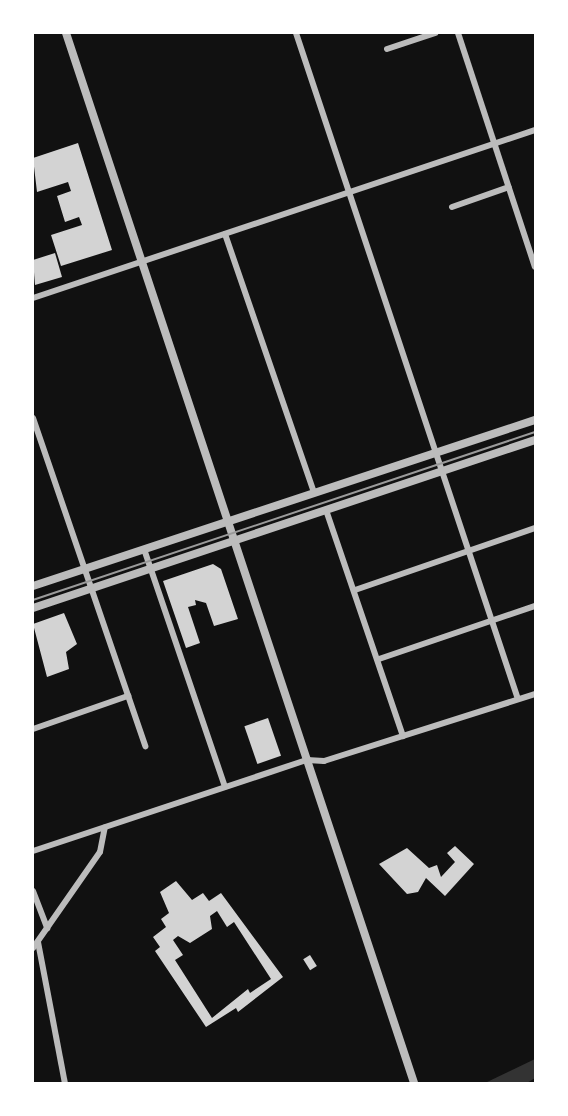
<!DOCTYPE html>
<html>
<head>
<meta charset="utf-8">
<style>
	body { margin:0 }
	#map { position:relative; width:568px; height:1116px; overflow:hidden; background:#111; font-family:Mulish,sans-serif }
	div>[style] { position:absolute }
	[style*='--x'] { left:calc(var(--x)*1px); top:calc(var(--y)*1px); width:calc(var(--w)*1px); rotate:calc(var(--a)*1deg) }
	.water>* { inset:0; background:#333 }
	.building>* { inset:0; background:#d3d3d3; transform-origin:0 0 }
	.minor>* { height:6px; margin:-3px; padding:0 3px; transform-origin:3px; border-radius:3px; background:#bcbcbc }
	.tertiary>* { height:8px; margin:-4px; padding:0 4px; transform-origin:4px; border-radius:4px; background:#bcbcbc }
	.tram>* { height:1.5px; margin:-0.75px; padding:0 0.75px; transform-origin:0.75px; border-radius:0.75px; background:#9a9a9a }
	span { translate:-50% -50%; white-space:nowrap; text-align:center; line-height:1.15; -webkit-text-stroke:4.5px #fff; paint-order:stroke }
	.frame { position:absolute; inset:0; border:34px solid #fff; pointer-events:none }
</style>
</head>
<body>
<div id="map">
	<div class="water">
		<i style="clip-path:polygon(535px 1059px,535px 1078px,527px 1083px,485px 1083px)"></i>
	</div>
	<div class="building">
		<i style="clip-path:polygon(78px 143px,112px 250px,61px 266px,51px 235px,82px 225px,79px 217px,65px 222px,57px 196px,71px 191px,68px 182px,37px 192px,33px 158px)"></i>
		<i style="clip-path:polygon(55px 253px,62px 277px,35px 285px,33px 260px)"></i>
		<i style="clip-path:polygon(213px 564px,221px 569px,238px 619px,214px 626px,206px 603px,195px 600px,196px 605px,188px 607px,200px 643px,186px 648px,163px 581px)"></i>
		<i style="clip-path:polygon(64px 613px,77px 644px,66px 652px,69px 669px,47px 677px,33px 624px)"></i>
		<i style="left:268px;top:718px;width:40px;height:25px;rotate:71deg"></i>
		<i style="clip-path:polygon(455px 846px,474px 864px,445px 896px,426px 878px,418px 892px,407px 894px,379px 864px,407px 848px,429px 868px,437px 865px,441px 877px,455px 862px,447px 853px)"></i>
		<i style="clip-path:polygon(evenodd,176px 881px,192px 900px,203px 893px,209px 901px,221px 893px,283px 977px,238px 1012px,236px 1008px,206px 1027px,155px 951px,160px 947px,153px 937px,166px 927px,161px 919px,169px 913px,160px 892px,176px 881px,217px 911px,227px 927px,234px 922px,271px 979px,250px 993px,248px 989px,212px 1018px,175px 960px,183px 955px,173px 940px,178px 936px,190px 943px,212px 929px,210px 916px,217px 911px)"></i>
		<i style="left:310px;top:955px;width:13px;height:8px;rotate:58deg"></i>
	</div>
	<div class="minor">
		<i style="--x:296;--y:33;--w:702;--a:71.57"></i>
		<i style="--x:458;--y:33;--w:246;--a:71.8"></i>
		<i style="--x:387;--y:49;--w:51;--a:-18.4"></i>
		<i style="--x:452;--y:207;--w:60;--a:-19.3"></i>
		<i style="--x:225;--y:234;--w:273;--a:71"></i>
		<i style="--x:33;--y:298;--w:529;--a:-18.5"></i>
		<i style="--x:33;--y:418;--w:347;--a:71.1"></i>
		<i style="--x:326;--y:510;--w:239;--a:71.2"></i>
		<i style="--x:144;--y:549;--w:251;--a:71.2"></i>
		<i style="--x:355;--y:590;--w:190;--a:-19"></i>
		<i style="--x:379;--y:659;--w:165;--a:-18.8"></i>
		<i style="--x:33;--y:729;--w:101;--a:-19.2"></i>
		<i style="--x:33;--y:851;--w:289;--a:-18.4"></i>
		<i style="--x:307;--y:760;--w:17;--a:3"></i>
		<i style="--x:324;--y:761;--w:221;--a:-17.6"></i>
		<i style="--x:33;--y:891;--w:40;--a:69"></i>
		<i style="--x:38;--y:942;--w:144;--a:79.2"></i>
		<i style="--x:33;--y:948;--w:117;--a:-55.1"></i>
		<i style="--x:100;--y:852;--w:25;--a:-79"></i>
	</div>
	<div class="tertiary">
		<i style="--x:66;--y:33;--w:1106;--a:71.66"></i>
		<i style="--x:33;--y:586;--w:529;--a:-18.3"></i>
		<i style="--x:33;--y:608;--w:529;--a:-18.5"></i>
	</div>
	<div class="tram">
		<i style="--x:33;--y:600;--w:529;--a:-18.5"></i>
	</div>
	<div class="frame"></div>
</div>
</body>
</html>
